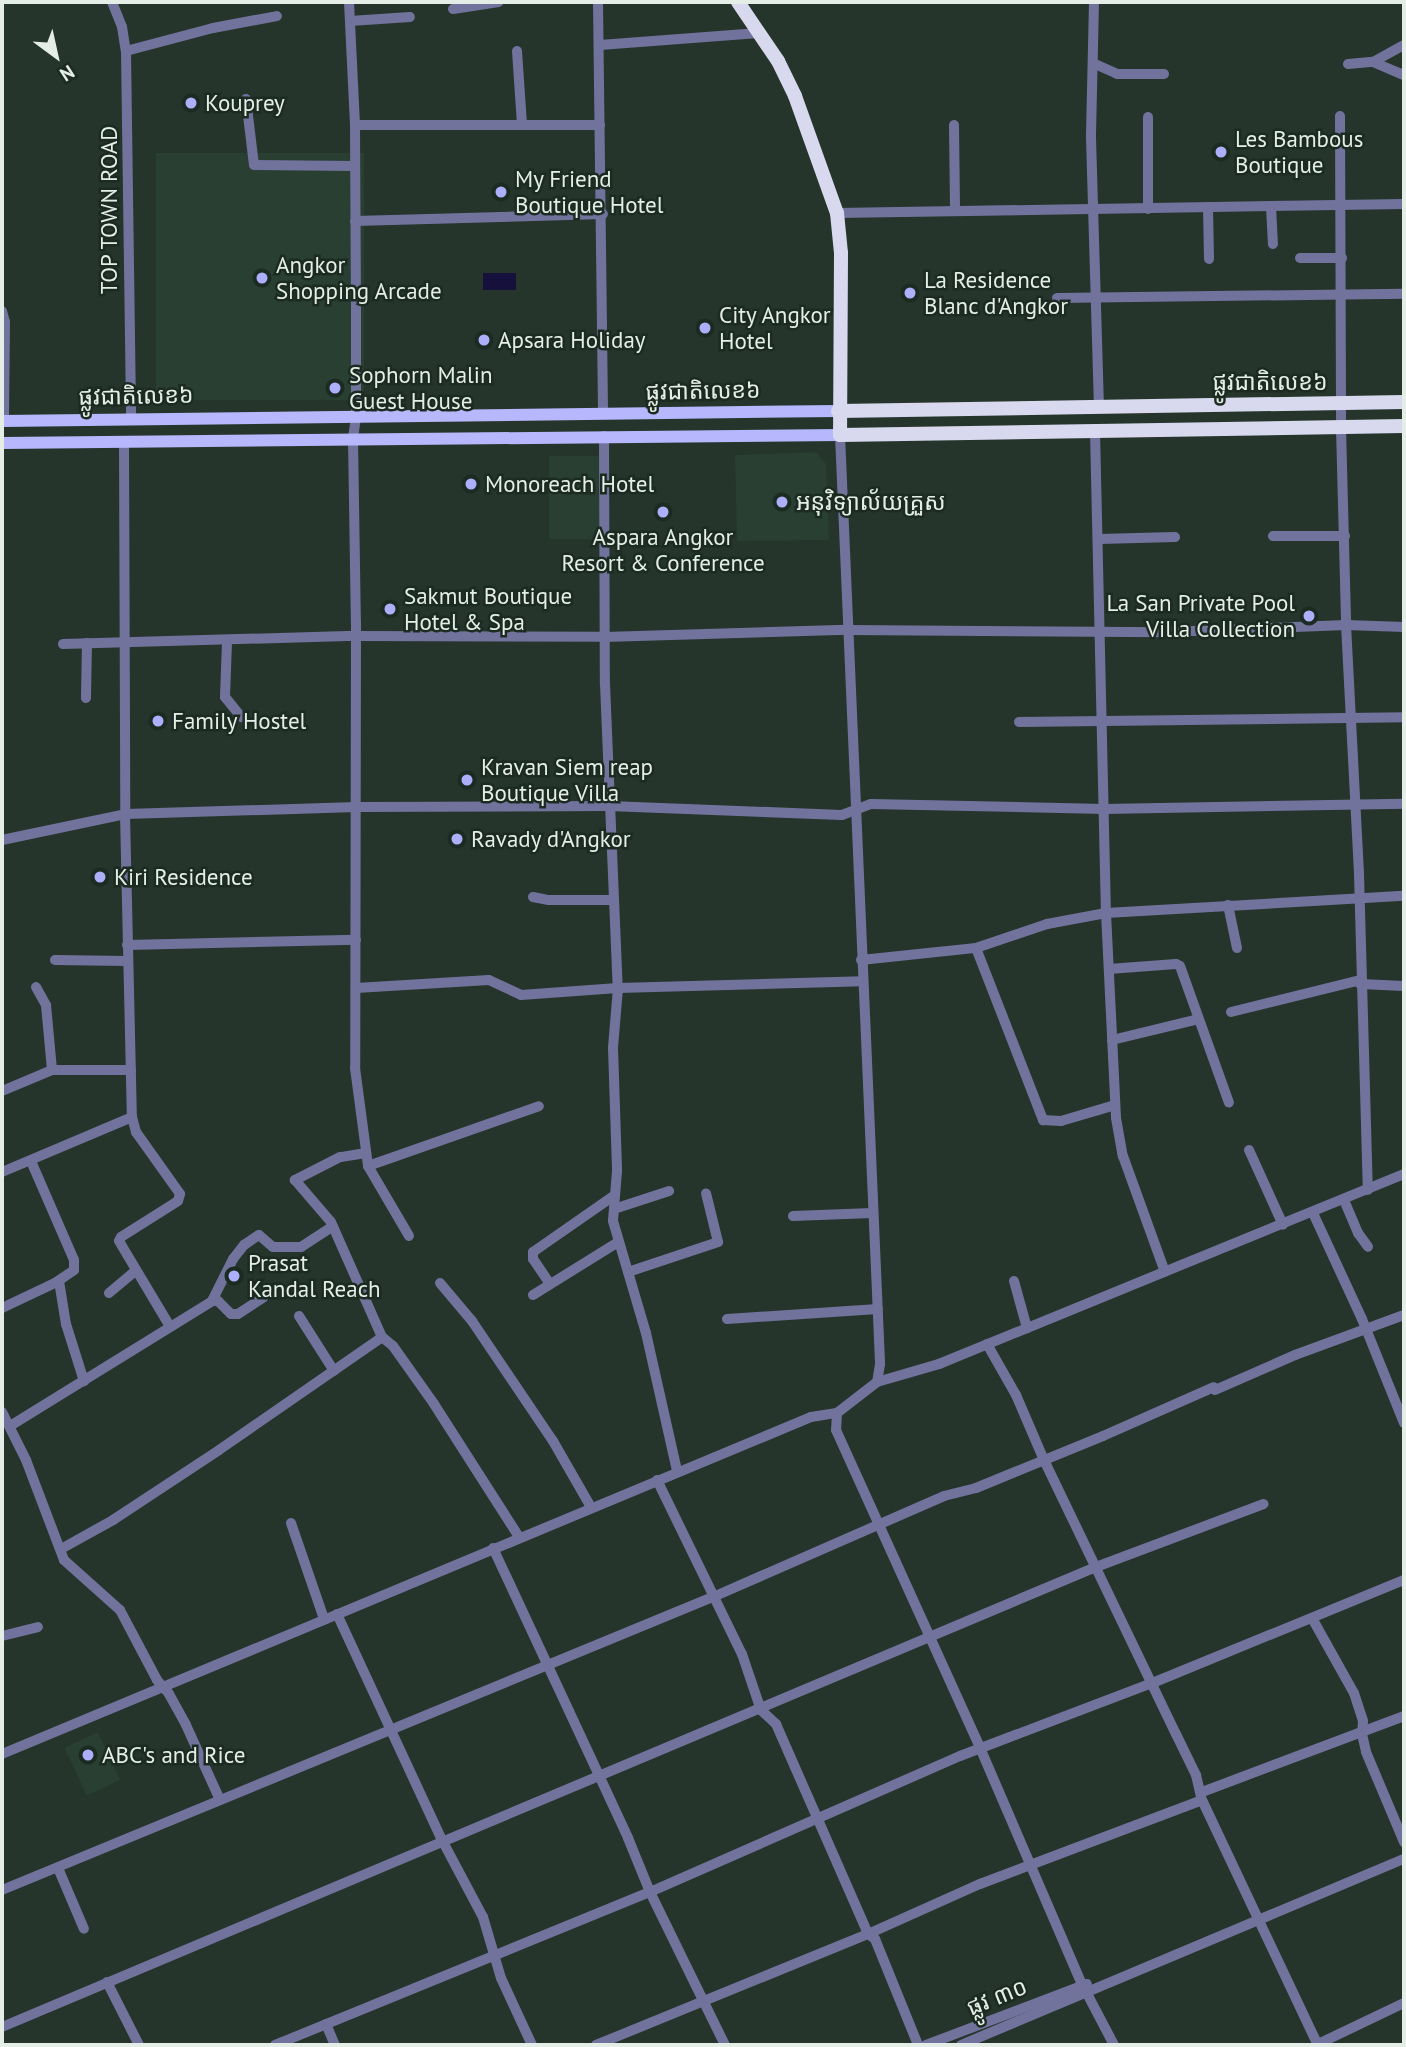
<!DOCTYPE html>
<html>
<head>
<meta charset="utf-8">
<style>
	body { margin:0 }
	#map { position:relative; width:1406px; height:2047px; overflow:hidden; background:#25352b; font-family:"PT Sans","Noto Sans Khmer",sans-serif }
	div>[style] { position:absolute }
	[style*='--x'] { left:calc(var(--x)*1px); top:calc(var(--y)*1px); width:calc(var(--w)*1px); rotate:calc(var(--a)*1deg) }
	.built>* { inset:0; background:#283f31; transform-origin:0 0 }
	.water>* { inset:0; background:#15103c; transform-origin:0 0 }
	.minor>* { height:10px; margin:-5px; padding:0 5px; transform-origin:5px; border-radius:5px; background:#72739d }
	.major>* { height:12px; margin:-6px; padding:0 6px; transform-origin:6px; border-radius:6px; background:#b6b7fc }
	.highway>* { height:14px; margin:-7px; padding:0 7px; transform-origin:7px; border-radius:7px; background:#d8d9ee }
	.dots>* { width:19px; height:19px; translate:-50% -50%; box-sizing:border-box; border:4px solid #1b2b21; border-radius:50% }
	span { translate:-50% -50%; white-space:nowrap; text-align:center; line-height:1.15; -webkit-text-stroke:5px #1b2b21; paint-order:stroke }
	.poi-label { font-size:23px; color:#e4eee7 }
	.left { translate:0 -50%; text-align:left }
	.right { translate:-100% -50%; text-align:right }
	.street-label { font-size:23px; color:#e4eee7 }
	.frame { position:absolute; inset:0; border:4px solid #e4eee7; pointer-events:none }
	.north { position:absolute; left:21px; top:21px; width:70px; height:70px; -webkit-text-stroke:5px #1b2b21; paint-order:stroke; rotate:147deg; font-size:19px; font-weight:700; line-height:28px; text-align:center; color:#e4eee7 }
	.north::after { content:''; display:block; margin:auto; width:24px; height:32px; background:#e4eee7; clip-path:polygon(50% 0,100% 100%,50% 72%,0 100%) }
</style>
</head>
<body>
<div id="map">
	<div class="built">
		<i style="left:364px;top:153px;width:247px;height:208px;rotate:90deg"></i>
		<i style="clip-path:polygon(816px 452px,826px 464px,829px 540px,737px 541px,735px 455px)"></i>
		<i style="left:549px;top:456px;width:53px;height:83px"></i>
		<i style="left:98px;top:1732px;width:53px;height:37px;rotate:65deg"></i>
	</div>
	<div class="water">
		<i style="left:483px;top:273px;width:33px;height:17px"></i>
	</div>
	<div class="minor">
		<i style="--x:112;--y:2;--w:27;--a:68"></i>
		<i style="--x:122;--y:27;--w:24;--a:81"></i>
		<i style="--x:126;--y:51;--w:368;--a:89.2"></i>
		<i style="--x:349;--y:2;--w:123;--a:87.2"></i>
		<i style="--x:355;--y:125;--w:165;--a:89.7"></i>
		<i style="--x:356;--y:290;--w:127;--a:90"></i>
		<i style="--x:356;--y:417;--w:22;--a:98"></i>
		<i style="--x:353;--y:439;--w:183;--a:89.1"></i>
		<i style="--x:356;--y:622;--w:446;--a:90.1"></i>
		<i style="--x:355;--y:1068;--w:99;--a:82.4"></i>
		<i style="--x:368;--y:1166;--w:81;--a:59.6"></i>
		<i style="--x:598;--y:2;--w:412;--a:89.3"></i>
		<i style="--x:1094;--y:2;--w:136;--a:91.3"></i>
		<i style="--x:1091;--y:138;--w:268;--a:88.3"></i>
		<i style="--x:453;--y:9;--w:46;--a:-8.8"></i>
		<i style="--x:350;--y:21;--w:60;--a:-3.8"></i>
		<i style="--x:600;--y:45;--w:159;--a:-4.3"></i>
		<i style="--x:126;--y:51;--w:90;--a:-14.8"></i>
		<i style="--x:213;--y:28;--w:65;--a:-10.6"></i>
		<i style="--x:517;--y:51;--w:74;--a:86.1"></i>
		<i style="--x:1373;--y:62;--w:34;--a:23"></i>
		<i style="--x:1095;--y:64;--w:24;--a:24"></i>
		<i style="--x:1117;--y:74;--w:47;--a:0"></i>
		<i style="--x:1348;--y:64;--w:25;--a:-5"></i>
		<i style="--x:1373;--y:62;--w:35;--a:-29"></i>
		<i style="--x:246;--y:99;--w:66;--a:83.1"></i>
		<i style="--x:254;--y:165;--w:101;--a:0.6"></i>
		<i style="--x:1340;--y:116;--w:312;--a:89.8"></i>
		<i style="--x:1341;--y:428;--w:197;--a:88.5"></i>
		<i style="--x:1346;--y:625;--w:249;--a:87"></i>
		<i style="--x:1359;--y:874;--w:316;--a:88.4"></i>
		<i style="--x:355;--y:125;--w:245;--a:0"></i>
		<i style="--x:954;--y:125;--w:85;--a:89.3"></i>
		<i style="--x:1208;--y:207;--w:52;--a:88.9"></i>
		<i style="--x:1271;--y:207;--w:37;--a:87"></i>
		<i style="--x:1148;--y:209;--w:92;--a:-90"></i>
		<i style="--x:837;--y:213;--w:567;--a:-0.91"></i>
		<i style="--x:355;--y:221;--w:248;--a:-1.6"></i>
		<i style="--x:1300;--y:258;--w:42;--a:0"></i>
		<i style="--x:1057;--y:298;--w:347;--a:-0.7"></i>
		<i style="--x:2;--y:311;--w:11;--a:75"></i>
		<i style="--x:5;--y:322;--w:99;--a:90.6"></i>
		<i style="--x:1095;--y:431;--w:482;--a:88.7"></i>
		<i style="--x:1106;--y:913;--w:205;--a:87.2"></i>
		<i style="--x:1116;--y:1118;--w:39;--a:80"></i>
		<i style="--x:1123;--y:1156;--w:123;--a:70.1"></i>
		<i style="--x:840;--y:435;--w:930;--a:87.53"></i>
		<i style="--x:880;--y:1364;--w:18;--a:99"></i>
		<i style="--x:877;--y:1382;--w:51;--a:142.2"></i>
		<i style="--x:837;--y:1413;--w:17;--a:93"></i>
		<i style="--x:836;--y:1430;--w:351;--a:65.6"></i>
		<i style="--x:981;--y:1750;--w:255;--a:66.7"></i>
		<i style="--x:1082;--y:1984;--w:69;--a:62.3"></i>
		<i style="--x:604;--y:436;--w:248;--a:89.8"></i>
		<i style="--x:605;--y:684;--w:304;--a:87.6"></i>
		<i style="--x:618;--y:988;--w:60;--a:94.8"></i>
		<i style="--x:613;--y:1048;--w:123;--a:88.1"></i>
		<i style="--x:617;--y:1171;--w:50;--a:94.6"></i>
		<i style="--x:613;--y:1221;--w:117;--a:73.6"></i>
		<i style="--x:646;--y:1333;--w:141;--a:77.3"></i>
		<i style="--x:124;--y:442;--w:372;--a:89.8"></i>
		<i style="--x:125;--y:814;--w:303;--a:88.7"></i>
		<i style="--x:132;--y:1117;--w:16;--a:75"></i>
		<i style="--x:136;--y:1132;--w:76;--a:54.6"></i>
		<i style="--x:180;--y:1194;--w:7;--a:106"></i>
		<i style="--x:178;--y:1201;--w:67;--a:147.7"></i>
		<i style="--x:121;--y:1237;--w:4;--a:117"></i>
		<i style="--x:119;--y:1241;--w:98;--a:59.2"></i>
		<i style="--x:1273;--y:536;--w:72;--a:0"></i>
		<i style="--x:1099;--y:539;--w:76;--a:-1.5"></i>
		<i style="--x:227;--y:642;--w:55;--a:92.1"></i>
		<i style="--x:225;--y:697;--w:26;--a:51"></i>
		<i style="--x:63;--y:644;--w:293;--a:-1.6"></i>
		<i style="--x:356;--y:636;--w:248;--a:0.2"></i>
		<i style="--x:604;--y:637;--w:243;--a:-1.7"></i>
		<i style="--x:847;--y:630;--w:319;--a:0.4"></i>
		<i style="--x:1166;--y:632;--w:180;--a:-2.2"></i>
		<i style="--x:1346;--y:625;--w:58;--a:2"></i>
		<i style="--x:86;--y:698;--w:55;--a:-89"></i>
		<i style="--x:1019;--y:722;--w:385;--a:-0.7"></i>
		<i style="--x:2;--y:840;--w:126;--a:-11.9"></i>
		<i style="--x:125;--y:814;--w:232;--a:-1.7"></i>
		<i style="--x:357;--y:807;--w:252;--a:-0.2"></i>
		<i style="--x:609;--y:806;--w:233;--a:2.2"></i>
		<i style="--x:842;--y:815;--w:31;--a:-21"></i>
		<i style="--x:871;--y:804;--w:233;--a:1.2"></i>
		<i style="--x:1104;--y:809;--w:300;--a:-1"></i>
		<i style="--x:533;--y:897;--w:16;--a:11"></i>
		<i style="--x:549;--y:900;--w:65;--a:0"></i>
		<i style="--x:1228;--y:905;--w:44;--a:78.2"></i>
		<i style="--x:127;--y:945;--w:229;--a:-1.3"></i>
		<i style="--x:976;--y:948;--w:185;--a:68.7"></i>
		<i style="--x:1043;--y:1120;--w:18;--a:3"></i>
		<i style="--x:1061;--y:1121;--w:56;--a:-16.5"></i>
		<i style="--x:55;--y:960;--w:72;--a:0.8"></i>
		<i style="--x:861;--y:960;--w:116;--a:-6"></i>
		<i style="--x:976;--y:948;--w:75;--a:-18.7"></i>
		<i style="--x:1047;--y:924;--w:60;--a:-10.6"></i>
		<i style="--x:1106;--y:913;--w:298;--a:-3.3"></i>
		<i style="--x:1109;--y:969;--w:67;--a:-4.3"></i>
		<i style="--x:1176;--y:964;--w:4;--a:27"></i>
		<i style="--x:1180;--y:966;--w:145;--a:70.3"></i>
		<i style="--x:1360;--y:984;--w:44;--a:2.6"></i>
		<i style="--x:36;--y:987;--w:21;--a:61"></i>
		<i style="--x:46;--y:1005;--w:65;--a:84.7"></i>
		<i style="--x:356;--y:988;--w:133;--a:-3.4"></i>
		<i style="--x:489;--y:980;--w:35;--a:25"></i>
		<i style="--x:521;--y:995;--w:97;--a:-4.1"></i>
		<i style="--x:618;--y:988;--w:244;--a:-1.6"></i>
		<i style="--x:1231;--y:1012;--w:133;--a:-13.9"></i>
		<i style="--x:1112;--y:1040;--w:89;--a:-13.6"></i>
		<i style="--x:2;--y:1091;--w:54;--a:-22.8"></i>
		<i style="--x:52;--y:1070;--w:79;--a:0"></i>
		<i style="--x:1249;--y:1150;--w:82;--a:65.6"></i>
		<i style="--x:366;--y:1153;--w:26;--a:171"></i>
		<i style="--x:340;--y:1157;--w:51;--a:152.9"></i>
		<i style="--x:295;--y:1180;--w:55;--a:49.4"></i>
		<i style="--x:331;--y:1222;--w:126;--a:66.1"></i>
		<i style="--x:382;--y:1337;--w:14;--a:39"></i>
		<i style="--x:393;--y:1346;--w:71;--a:54.7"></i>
		<i style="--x:434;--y:1404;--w:158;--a:57.4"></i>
		<i style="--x:368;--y:1166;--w:181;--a:-19.3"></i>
		<i style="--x:2;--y:1172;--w:141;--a:-22.9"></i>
		<i style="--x:1344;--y:1200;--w:36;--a:67"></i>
		<i style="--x:1358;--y:1233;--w:17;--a:54"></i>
		<i style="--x:614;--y:1209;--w:58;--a:-18.1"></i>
		<i style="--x:1313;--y:1213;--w:117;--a:65.2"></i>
		<i style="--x:1362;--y:1319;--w:112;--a:68"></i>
		<i style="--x:793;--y:1216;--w:79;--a:-2.2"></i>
		<i style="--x:628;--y:1272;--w:95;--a:-18.4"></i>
		<i style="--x:718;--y:1242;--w:50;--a:-103.8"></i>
		<i style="--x:59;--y:1281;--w:44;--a:80.8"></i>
		<i style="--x:66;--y:1324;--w:60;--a:72.5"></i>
		<i style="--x:1014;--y:1281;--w:49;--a:74.5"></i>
		<i style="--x:440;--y:1283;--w:50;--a:49.9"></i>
		<i style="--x:472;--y:1321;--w:145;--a:56"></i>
		<i style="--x:553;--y:1441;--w:76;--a:60.1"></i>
		<i style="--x:550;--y:1284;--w:30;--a:-124"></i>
		<i style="--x:533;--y:1259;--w:7;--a:-90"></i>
		<i style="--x:533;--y:1252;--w:100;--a:-34.8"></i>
		<i style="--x:109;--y:1293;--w:34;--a:-40"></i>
		<i style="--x:533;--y:1295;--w:100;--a:-31.9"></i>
		<i style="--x:212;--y:1301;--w:6;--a:0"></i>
		<i style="--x:218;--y:1301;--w:18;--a:45"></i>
		<i style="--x:231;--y:1314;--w:7;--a:0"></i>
		<i style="--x:238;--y:1314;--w:30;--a:-33"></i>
		<i style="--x:2;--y:1308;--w:59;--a:-25.3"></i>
		<i style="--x:55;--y:1283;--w:23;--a:-34"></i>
		<i style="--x:74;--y:1270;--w:10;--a:-90"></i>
		<i style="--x:74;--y:1260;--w:108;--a:-113.5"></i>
		<i style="--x:299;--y:1316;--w:65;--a:57.5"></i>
		<i style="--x:727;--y:1319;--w:151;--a:-3.8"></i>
		<i style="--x:987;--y:1344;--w:59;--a:60.4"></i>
		<i style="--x:1016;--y:1395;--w:71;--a:66.7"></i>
		<i style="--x:1044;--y:1460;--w:304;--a:64.3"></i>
		<i style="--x:1176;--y:1734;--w:46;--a:64"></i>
		<i style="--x:1196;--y:1775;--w:26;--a:77"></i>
		<i style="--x:1202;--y:1800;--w:271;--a:64.7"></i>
		<i style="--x:877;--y:1382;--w:65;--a:-16.2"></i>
		<i style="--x:939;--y:1364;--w:502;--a:-22.23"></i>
		<i style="--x:1215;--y:1390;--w:87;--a:-23.6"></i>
		<i style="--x:1295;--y:1355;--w:116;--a:-20.2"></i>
		<i style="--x:2;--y:1412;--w:54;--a:63.4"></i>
		<i style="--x:26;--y:1460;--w:107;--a:69.2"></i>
		<i style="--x:64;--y:1560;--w:75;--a:41.8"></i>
		<i style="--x:120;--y:1610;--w:79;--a:62.1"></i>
		<i style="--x:157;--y:1680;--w:18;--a:49"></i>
		<i style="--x:169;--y:1694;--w:35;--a:61"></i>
		<i style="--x:186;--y:1725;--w:82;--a:65.6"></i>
		<i style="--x:10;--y:1426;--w:238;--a:-31.7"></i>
		<i style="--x:212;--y:1301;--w:47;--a:-63.4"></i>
		<i style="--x:233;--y:1259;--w:18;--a:-52"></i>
		<i style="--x:244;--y:1245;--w:18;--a:-34"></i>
		<i style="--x:259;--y:1235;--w:18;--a:41"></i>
		<i style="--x:273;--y:1247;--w:28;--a:0"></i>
		<i style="--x:301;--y:1247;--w:38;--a:-33"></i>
		<i style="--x:657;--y:1480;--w:194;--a:64"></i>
		<i style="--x:742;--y:1654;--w:59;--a:71.3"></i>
		<i style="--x:761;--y:1710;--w:21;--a:43"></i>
		<i style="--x:776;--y:1724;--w:229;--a:66.3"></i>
		<i style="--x:868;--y:1934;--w:9;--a:36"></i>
		<i style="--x:875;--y:1939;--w:114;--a:67.9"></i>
		<i style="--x:291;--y:1523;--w:102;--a:71"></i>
		<i style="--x:493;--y:1548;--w:320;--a:65"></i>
		<i style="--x:628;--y:1838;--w:58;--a:67.8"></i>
		<i style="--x:650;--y:1892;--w:170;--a:63.9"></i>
		<i style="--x:61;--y:1549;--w:60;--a:-29.1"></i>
		<i style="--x:113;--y:1520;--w:127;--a:-33.4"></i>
		<i style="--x:219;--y:1450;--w:198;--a:-34.7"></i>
		<i style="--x:337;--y:1614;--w:249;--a:65.1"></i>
		<i style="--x:442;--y:1840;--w:87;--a:62"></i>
		<i style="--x:483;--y:1917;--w:64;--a:73.6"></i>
		<i style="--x:501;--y:1978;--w:74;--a:65.2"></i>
		<i style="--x:1312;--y:1618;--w:86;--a:60.8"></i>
		<i style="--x:1354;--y:1693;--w:29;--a:72"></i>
		<i style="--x:1363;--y:1721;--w:13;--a:94"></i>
		<i style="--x:1362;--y:1734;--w:18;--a:77"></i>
		<i style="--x:1366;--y:1752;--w:98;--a:67.1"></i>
		<i style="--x:2;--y:1636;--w:37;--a:-14"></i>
		<i style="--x:2;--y:1754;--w:876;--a:-22.61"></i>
		<i style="--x:811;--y:1417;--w:26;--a:-9"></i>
		<i style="--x:1202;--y:1792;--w:216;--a:-20.6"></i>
		<i style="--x:58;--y:1868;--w:66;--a:66.9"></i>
		<i style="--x:2;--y:1890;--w:769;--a:-22.4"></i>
		<i style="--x:713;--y:1597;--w:252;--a:-23.6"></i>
		<i style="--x:944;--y:1496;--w:33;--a:-14"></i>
		<i style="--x:976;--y:1488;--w:137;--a:-22.3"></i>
		<i style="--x:1103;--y:1436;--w:121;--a:-23.8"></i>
		<i style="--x:107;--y:1982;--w:71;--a:63.1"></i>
		<i style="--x:326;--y:2024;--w:23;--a:67"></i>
		<i style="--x:2;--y:2027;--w:1187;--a:-22.81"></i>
		<i style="--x:1096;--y:1567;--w:179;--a:-20.6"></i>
		<i style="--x:275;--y:2045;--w:405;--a:-22.2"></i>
		<i style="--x:650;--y:1892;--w:339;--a:-23.7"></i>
		<i style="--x:960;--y:1756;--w:203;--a:-20.8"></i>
		<i style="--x:1150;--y:1684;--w:274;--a:-22.3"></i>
		<i style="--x:596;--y:2045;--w:294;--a:-22.2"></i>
		<i style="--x:868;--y:1934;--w:123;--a:-24.1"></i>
		<i style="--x:980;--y:1884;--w:237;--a:-20.7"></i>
		<i style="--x:926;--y:2045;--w:172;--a:-20.8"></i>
		<i style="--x:961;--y:2045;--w:480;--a:-22.8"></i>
		<i style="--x:1316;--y:2045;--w:98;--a:-25.5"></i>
	</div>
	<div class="major">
		<i style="--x:2;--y:421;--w:836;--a:-0.69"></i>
		<i style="--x:2;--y:443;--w:838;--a:-0.55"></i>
	</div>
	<div class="highway">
		<i style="--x:738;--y:2;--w:71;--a:55.9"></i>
		<i style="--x:778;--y:61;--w:39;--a:64"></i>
		<i style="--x:795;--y:96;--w:124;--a:70.3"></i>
		<i style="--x:837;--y:213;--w:40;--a:84.3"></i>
		<i style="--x:841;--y:253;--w:182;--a:90.3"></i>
		<i style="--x:840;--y:435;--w:564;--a:-0.91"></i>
		<i style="--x:838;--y:411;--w:566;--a:-0.91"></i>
	</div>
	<div class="dots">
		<i style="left:191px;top:103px;background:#adaffb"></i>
		<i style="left:1221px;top:152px;background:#adaffb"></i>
		<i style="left:501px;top:192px;background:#adaffb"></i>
		<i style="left:262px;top:278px;background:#adaffb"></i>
		<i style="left:910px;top:293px;background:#adaffb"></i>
		<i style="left:705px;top:328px;background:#adaffb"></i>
		<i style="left:484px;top:340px;background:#adaffb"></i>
		<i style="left:335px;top:388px;background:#adaffb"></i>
		<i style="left:471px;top:484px;background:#adaffb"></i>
		<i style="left:782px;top:502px;background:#adaffb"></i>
		<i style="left:663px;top:512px;background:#adaffb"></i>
		<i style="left:390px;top:609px;background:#adaffb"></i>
		<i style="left:1309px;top:616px;background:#adaffb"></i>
		<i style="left:158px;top:721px;background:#adaffb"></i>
		<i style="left:467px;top:780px;background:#adaffb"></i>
		<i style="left:457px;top:839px;background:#adaffb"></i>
		<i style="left:100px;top:877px;background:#adaffb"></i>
		<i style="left:234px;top:1276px;background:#adaffb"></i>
		<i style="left:88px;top:1755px;background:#adaffb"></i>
	</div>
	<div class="poi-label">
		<span class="left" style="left:205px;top:103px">Kouprey</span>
		<span class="left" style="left:1235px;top:152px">Les Bambous<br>Boutique</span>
		<span class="left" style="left:515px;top:192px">My Friend<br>Boutique Hotel</span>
		<span class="left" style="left:276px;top:278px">Angkor<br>Shopping Arcade</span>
		<span class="left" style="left:924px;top:293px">La Residence<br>Blanc d'Angkor</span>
		<span class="left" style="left:719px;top:328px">City Angkor<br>Hotel</span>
		<span class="left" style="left:498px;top:340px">Apsara Holiday</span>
		<span class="left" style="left:349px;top:388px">Sophorn Malin<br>Guest House</span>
		<span class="left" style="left:485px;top:484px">Monoreach Hotel</span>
		<span class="left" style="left:796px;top:502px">អនុវិទ្យាល័យគ្រួស</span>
		<span style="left:663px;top:550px">Aspara Angkor<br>Resort &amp; Conference</span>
		<span class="left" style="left:404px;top:609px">Sakmut Boutique<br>Hotel &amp; Spa</span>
		<span class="right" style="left:1295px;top:616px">La San Private Pool<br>Villa Collection</span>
		<span class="left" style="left:172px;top:721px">Family Hostel</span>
		<span class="left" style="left:481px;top:780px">Kravan Siem reap<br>Boutique Villa</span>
		<span class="left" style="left:471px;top:839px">Ravady d'Angkor</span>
		<span class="left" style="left:114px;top:877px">Kiri Residence</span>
		<span class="left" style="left:248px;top:1276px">Prasat<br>Kandal Reach</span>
		<span class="left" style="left:102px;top:1755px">ABC's and Rice</span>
	</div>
	<div class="street-label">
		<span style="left:109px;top:210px;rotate:-90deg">TOP TOWN ROAD</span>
		<span style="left:1270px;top:382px">ផ្លូវជាតិលេខ៦</span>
		<span style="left:703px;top:391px;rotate:-1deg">ផ្លូវជាតិលេខ៦</span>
		<span style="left:136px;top:396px;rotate:-1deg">ផ្លូវជាតិលេខ៦</span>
		<span style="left:997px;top:1997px;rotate:-22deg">ផ្លូវ ៣០</span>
	</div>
	<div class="frame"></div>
	<div class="north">N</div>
</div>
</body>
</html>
